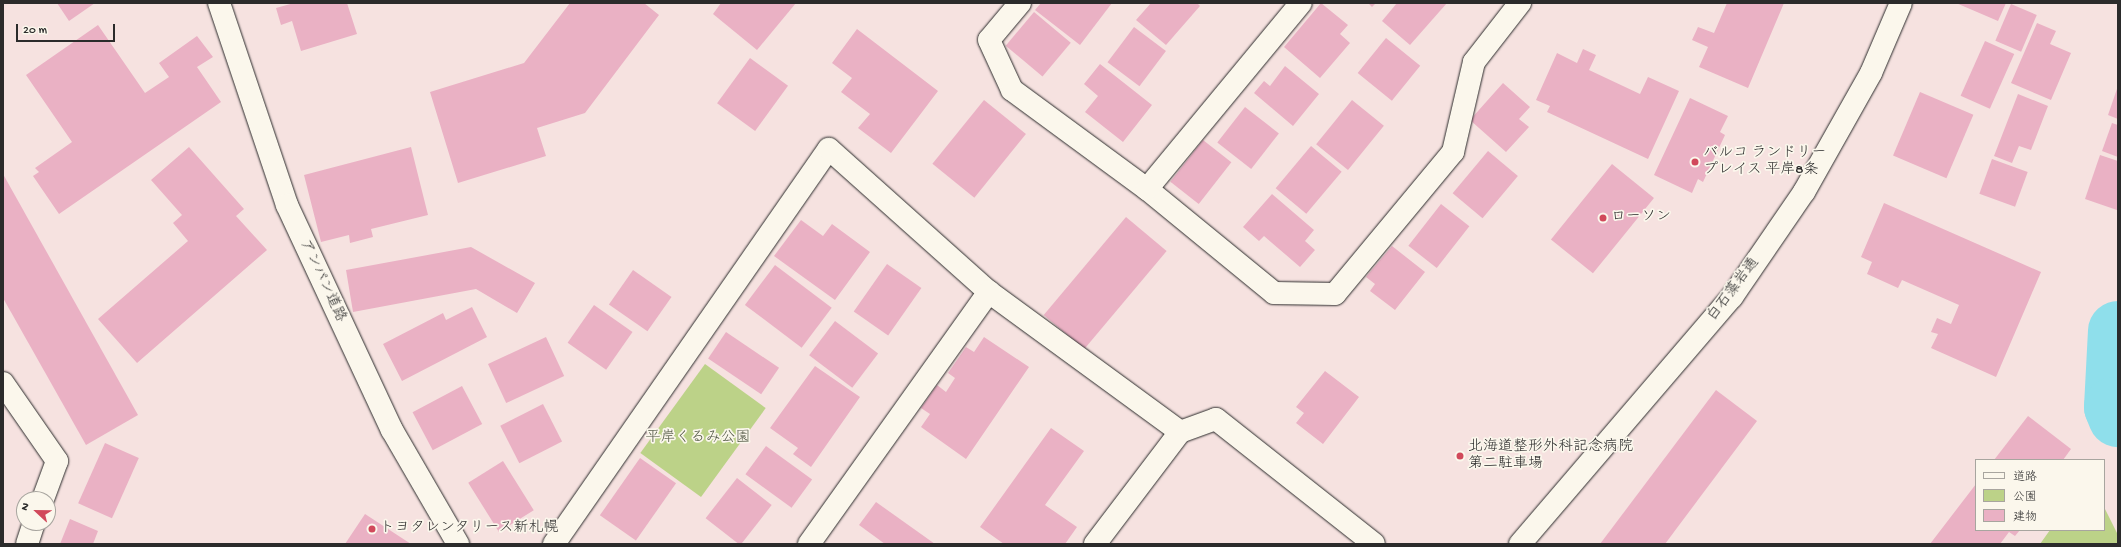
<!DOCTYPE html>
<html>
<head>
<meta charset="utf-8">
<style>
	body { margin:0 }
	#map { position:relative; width:2121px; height:547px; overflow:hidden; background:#f6e2e0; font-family:"Gochi Hand","Klee One",sans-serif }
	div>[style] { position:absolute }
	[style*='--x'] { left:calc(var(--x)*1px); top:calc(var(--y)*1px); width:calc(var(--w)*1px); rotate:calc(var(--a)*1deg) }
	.green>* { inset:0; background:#bcd288; transform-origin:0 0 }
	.river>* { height:60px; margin:-30px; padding:0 30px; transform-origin:30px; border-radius:30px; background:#8fdfeb }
	.building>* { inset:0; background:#eab1c4; transform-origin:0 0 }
	.roads { filter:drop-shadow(0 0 1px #2b2b2b) drop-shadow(0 0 1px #2b2b2b) }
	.minor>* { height:22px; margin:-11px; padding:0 11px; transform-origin:11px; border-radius:11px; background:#fbf7ec }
	.tertiary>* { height:22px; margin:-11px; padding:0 11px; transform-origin:11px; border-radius:11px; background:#fbf7ec }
	.secondary>* { height:22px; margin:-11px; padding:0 11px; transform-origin:11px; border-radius:11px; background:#fbf7ec }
	.dots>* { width:11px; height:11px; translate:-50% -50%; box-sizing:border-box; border:2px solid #fbf7ec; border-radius:50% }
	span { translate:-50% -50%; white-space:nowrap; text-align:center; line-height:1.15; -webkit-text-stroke:3.5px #fbf7ec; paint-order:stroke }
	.poi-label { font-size:15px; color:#2b2b2b }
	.left { translate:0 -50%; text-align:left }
	.street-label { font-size:15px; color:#2b2b2b }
	.park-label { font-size:15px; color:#4f5542 }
	.frame { position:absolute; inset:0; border:4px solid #2b2b2b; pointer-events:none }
	.legend { position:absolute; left:1975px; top:459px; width:130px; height:72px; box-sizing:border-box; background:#fbf7ec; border:1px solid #a8a59f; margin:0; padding:5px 7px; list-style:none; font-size:12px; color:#2b2b2b }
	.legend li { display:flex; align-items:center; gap:8px; height:20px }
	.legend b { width:20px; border:1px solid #a8a59f }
	.north { position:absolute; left:16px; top:491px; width:40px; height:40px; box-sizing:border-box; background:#fbf7ec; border:1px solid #a8a59f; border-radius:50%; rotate:292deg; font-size:11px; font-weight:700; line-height:16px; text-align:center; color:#2b2b2b }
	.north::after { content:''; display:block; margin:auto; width:14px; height:18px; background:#d1495b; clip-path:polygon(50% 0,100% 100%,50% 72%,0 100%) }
	.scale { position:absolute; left:16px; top:24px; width:99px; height:18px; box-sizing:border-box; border:2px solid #2b2b2b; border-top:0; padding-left:5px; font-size:12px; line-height:14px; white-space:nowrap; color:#2b2b2b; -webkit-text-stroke:3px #fbf7ec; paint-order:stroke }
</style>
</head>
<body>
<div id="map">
	<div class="green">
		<i style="left:705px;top:364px;width:75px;height:110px;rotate:36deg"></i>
		<i style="clip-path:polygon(2104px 507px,2118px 535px,2118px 544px,2040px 544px,2050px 530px,2104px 530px)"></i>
	</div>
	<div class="river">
		<i style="--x:2118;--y:331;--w:76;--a:93"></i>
		<i style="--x:2114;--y:407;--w:11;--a:68"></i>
	</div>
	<div class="building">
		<i style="clip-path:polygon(57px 3px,95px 3px,69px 21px)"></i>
		<i style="clip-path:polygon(294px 3px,347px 3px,357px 34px,301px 51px,292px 21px,281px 25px,276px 8px)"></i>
		<i style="clip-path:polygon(570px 3px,644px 3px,659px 15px,585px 113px,537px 128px,546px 156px,458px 183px,430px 92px,524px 63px)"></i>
		<i style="clip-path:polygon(721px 3px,796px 3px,757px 50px,713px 14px)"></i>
		<i style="clip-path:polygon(1041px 3px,1112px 3px,1080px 45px,1035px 10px)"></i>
		<i style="clip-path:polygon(1151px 3px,1197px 3px,1200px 6px,1166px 45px,1136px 20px)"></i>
		<i style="clip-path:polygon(1321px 3px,1348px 25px,1340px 34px,1350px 43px,1320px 78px,1284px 47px)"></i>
		<i style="clip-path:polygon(1368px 3px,1376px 3px,1372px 7px)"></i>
		<i style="clip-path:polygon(1397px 3px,1447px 3px,1410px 45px,1382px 21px)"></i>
		<i style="clip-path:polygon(1727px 3px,1784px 3px,1748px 88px,1699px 67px,1708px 47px,1692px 40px,1698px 27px,1714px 33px)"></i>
		<i style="clip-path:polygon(1956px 3px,2006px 3px,1998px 21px)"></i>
		<i style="left:2011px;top:4px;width:28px;height:40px;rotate:23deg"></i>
		<i style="left:1034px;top:12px;width:48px;height:44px;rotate:40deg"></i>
		<i style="clip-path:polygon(2037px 23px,2056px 31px,2050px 44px,2071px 53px,2051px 100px,2011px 83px)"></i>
		<i style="clip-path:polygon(98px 25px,145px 93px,169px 77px,159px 63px,197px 36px,213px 57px,197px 67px,221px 102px,59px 214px,33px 176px,39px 172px,35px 168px,72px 142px,26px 75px)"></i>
		<i style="left:1134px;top:27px;width:40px;height:44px;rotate:37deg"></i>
		<i style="clip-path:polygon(857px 29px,938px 91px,891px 153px,858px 128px,870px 114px,841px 92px,852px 78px,832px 63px)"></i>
		<i style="left:1386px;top:38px;width:44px;height:45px;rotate:39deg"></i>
		<i style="left:1985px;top:41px;width:32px;height:60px;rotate:24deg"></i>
		<i style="clip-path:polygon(1583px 49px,1596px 55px,1589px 70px,1640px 94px,1648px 77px,1679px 91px,1648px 159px,1547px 112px,1550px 106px,1536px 100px,1557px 53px,1577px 63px)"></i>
		<i style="left:750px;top:58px;width:47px;height:56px;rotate:36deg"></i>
		<i style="clip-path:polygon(1100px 64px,1152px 105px,1123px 142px,1085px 112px,1098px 96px,1084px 84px)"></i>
		<i style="clip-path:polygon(1285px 66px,1319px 94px,1293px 126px,1254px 93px,1264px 81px,1270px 86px)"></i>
		<i style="clip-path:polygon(1503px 83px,1530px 107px,1519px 119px,1529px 127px,1506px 152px,1470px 120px)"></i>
		<i style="clip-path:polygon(2118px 86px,2118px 119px,2108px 115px)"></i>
		<i style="left:1920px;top:92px;width:58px;height:69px;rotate:23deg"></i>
		<i style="clip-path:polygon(2018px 94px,2048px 106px,2031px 150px,2019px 146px,2012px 163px,1994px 156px)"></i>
		<i style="clip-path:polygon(1690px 98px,1728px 116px,1720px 132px,1725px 135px,1703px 182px,1698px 179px,1692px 193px,1654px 175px)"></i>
		<i style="left:984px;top:100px;width:54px;height:82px;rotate:39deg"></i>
		<i style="left:1352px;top:100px;width:41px;height:57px;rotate:39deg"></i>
		<i style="left:1245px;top:107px;width:43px;height:45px;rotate:38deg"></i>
		<i style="clip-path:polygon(2112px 123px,2118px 125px,2118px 157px,2102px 151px)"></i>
		<i style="left:1203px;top:140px;width:36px;height:53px;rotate:38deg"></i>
		<i style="left:1311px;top:146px;width:40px;height:55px;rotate:40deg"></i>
		<i style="clip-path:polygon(189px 147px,244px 209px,236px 216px,267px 250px,137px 363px,98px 319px,188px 241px,173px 223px,182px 215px,151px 180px)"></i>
		<i style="clip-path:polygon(411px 147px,428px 215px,371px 229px,373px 237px,350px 243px,349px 235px,321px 242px,304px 175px)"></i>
		<i style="left:1488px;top:151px;width:39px;height:55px;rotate:40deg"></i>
		<i style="clip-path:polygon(2100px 155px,2118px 161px,2117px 210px,2085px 199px)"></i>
		<i style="left:1992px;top:159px;width:38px;height:37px;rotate:20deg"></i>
		<i style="left:1612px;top:164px;width:54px;height:97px;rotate:39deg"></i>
		<i style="clip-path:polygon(3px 174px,138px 415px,86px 445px,3px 298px)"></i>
		<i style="clip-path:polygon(1272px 194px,1314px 230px,1305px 241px,1315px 250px,1300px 267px,1264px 236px,1259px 241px,1243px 227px)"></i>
		<i style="clip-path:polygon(1884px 203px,2041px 272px,1996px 377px,1931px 348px,1938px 334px,1931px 332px,1937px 318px,1951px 324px,1959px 305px,1902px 280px,1898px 288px,1867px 274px,1872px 262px,1861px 257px)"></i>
		<i style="left:1441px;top:204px;width:36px;height:53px;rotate:38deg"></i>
		<i style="left:1126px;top:217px;width:53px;height:128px;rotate:40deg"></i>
		<i style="clip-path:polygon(801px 220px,823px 236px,832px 224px,870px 252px,835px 300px,774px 256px)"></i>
		<i style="clip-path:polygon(1392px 246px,1425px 272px,1395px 310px,1370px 291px,1375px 284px,1366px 277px)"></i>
		<i style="clip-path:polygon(471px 247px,535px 283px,517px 313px,476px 289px,353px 312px,346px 270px)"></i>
		<i style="left:887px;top:264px;width:42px;height:58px;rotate:35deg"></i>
		<i style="left:775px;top:265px;width:71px;height:50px;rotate:37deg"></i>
		<i style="left:633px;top:270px;width:47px;height:42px;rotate:35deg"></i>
		<i style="left:594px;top:305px;width:47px;height:46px;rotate:35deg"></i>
		<i style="clip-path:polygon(472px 307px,487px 337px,402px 381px,383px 344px,443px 313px,446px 320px)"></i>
		<i style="left:835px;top:321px;width:54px;height:43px;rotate:37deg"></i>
		<i style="left:726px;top:332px;width:64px;height:32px;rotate:34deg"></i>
		<i style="left:546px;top:337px;width:43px;height:64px;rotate:65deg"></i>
		<i style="clip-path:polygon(984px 337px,1029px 367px,966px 459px,921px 427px,930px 414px,921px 408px,937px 385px,946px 392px,955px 378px,948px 373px,966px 347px,974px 352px)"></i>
		<i style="clip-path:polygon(815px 366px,860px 397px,811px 467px,793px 454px,798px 448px,770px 428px)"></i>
		<i style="clip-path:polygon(1325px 371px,1359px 397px,1323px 444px,1296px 423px,1304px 413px,1296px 407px)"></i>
		<i style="left:462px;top:386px;width:43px;height:56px;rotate:62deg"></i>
		<i style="clip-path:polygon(1716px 390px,1757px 421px,1665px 544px,1600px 544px)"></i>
		<i style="left:543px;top:404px;width:42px;height:48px;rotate:63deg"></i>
		<i style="clip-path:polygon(2028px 416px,2071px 449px,2063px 460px,1994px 460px)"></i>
		<i style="clip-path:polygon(1051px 428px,1084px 451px,1045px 505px,1077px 527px,1065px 544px,1004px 544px,980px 527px)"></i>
		<i style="left:105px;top:443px;width:37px;height:66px;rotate:24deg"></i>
		<i style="left:766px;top:446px;width:57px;height:35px;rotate:36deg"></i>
		<i style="left:640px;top:458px;width:44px;height:70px;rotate:35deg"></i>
		<i style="left:503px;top:461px;width:58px;height:41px;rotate:58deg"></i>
		<i style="left:737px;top:478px;width:44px;height:51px;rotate:38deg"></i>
		<i style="clip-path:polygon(1976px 484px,1976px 530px,2020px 530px,2015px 536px,2009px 532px,2000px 544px,1930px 544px)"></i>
		<i style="clip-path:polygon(876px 502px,935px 544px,885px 544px,859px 525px)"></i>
		<i style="clip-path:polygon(365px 514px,411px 544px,345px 544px)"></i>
		<i style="clip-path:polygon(70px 519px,98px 531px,93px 544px,60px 544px)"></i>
	</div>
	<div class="roads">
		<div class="minor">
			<i style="--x:1020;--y:3;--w:48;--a:130"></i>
			<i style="--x:989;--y:40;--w:55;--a:65.3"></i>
			<i style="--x:1012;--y:90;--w:167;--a:36.3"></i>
			<i style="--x:1147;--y:189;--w:164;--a:39.3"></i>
			<i style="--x:1274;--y:293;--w:61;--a:0.9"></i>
			<i style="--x:1335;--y:294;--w:185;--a:-50.3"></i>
			<i style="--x:1453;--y:152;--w:92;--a:-76.9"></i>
			<i style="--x:1474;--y:62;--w:75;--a:-52.1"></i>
			<i style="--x:1147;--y:189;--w:241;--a:-50.4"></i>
			<i style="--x:3;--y:383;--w:95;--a:55.3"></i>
			<i style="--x:57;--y:461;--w:40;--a:110.2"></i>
			<i style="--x:27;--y:544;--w:22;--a:-72"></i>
			<i style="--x:554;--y:544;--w:481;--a:-55.2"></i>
			<i style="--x:829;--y:149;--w:215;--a:41.8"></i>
			<i style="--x:989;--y:292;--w:237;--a:36.2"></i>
			<i style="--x:1180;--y:432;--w:38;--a:-20"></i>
			<i style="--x:1216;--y:419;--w:201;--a:38.3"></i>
			<i style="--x:809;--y:544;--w:310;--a:-54.5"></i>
			<i style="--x:1095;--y:544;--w:141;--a:-52.8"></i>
		</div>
		<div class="tertiary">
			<i style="--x:219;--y:3;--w:213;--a:71.4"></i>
			<i style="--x:287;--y:205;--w:248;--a:65"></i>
			<i style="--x:392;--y:430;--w:132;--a:59.9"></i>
		</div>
		<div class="secondary">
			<i style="--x:1520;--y:544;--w:326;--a:-49.4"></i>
			<i style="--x:1732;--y:297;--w:127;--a:-55.6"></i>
			<i style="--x:1804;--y:192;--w:137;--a:-60.6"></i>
			<i style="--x:1871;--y:73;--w:76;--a:-66.8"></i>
		</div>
	</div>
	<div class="dots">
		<i style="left:1695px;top:162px;background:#d1495b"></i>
		<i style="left:1603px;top:218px;background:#d1495b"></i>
		<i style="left:1460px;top:456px;background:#d1495b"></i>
		<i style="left:372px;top:529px;background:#d1495b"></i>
	</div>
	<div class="poi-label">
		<span class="left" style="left:1703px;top:162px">バルコ ランドリー<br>プレイス 平岸8条</span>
		<span class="left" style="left:1611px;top:218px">ローソン</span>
		<span class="left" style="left:1468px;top:456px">北海道整形外科記念病院<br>第二駐車場</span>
		<span class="left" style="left:380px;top:529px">トヨタレンタリース新札幌</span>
	</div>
	<div class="street-label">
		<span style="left:322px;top:281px;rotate:65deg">アンパン道路</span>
		<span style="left:1734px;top:290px;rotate:-53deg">白石藻岩通</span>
	</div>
	<div class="park-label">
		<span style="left:698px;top:439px">平岸くるみ公園</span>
	</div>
	<div class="frame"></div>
	<ul class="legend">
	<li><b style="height:5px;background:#fbf7ec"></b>道路</li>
	<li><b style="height:11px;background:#bcd288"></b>公園</li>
	<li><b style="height:11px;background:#eab1c4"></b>建物</li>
	</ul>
	<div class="north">N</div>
	<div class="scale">20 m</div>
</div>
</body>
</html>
